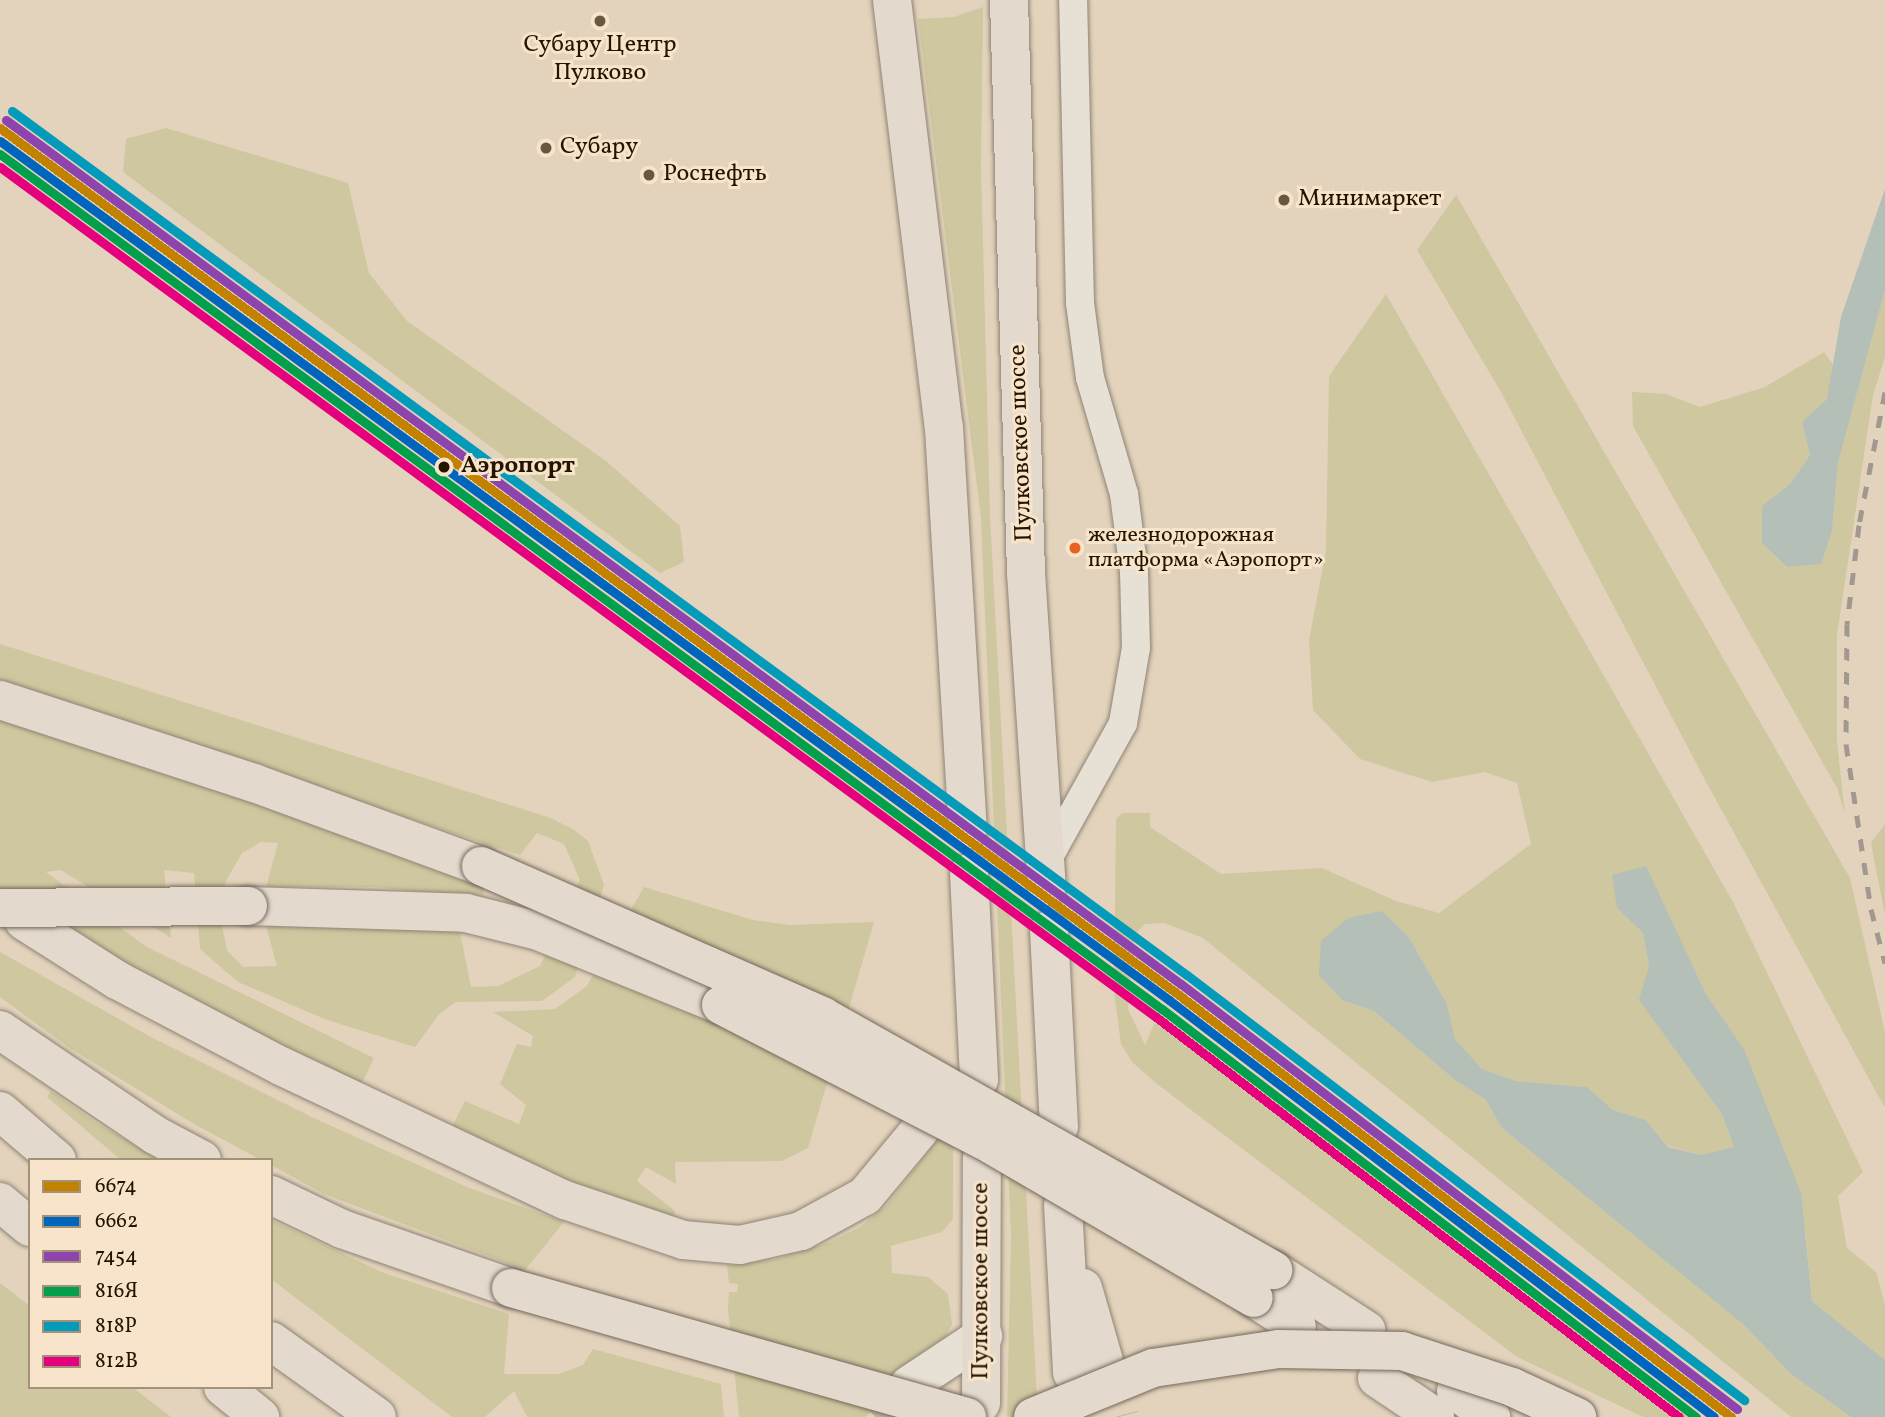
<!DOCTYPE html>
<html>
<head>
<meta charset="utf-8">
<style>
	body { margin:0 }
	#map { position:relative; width:1885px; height:1417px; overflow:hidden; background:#e3d3bc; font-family:Vollkorn,serif }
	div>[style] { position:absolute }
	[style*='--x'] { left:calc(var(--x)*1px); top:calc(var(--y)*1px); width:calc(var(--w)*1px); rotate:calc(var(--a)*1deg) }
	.green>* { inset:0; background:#cec79f }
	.water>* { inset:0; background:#b3bfb7 }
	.secondary-tunnel>* { height:38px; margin-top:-19px; transform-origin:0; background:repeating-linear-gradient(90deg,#c6b6a0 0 38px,transparent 0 57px) }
	.primary-tunnel>* { height:38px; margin-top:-19px; transform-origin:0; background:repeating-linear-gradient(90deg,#c6b6a0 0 38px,transparent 0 57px) }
	.roads { filter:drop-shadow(0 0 2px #8e8374) drop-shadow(0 0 2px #8e8374) }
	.street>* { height:28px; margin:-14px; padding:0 14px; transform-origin:14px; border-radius:14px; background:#e7e0d5 }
	.secondary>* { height:38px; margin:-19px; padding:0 19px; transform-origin:19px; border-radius:19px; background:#e7e0d5 }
	.primary>* { height:38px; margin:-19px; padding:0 19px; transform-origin:19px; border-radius:19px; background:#e3dacd }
	.highway>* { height:38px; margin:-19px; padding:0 19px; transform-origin:19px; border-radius:19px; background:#e3dacd }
	.rail>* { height:5px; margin-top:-2.5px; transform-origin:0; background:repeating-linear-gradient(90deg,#a1998f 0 12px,transparent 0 24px) }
	.bridges { filter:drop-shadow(0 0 2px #74695b) drop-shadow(0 0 2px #74695b) }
	.highway-bridge>* { height:38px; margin:-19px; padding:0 19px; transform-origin:19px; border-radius:19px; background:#e3dacd }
	.rail-1>* { height:9px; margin:-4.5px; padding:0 4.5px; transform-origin:4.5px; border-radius:4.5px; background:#c28200 }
	.rail-2>* { height:9px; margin:-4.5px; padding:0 4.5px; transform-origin:4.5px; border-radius:4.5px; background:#0065bd }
	.rail-3>* { height:9px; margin:-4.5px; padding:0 4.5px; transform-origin:4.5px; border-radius:4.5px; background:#8e44ad }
	.rail-4>* { height:9px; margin:-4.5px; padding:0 4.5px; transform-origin:4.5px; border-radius:4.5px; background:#029f4d }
	.rail-5>* { height:9px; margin:-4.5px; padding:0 4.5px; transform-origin:4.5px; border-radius:4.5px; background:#049ab9 }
	.rail-6>* { height:9px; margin:-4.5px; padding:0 4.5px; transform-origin:4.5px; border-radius:4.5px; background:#e5007d }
	.dots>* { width:19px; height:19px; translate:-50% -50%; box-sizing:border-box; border:4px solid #f7e4ca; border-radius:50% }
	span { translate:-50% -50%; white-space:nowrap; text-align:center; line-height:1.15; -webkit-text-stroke:6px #f7e4ca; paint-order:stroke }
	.bus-label { font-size:22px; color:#251400 }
	.left { translate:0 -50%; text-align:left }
	.poi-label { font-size:24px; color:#251400 }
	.street-label { font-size:24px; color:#251400 }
	.stop-label { font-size:24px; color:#251400; font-weight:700 }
	.legend { position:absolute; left:28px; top:1158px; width:245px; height:231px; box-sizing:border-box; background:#f7e4ca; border:2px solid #a39179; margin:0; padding:9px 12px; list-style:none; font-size:21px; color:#251400 }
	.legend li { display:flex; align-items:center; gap:14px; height:35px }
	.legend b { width:35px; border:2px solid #a39179 }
</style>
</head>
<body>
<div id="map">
	<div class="green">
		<i style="clip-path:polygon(983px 7px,981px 165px,990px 516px,1038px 1417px,1007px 1417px,1011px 1237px,981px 518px,918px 19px,954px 17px)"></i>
		<i style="clip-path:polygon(166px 128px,348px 183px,369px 273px,407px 321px,606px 461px,680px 526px,684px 562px,660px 573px,123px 172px,126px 139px)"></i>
		<i style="clip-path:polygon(1456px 195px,1850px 878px,1885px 1032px,1885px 1108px,1704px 778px,1501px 392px,1417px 250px)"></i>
		<i style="clip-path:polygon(1885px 290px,1885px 357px,1873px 395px,1837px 635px,1837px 742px,1845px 814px,1837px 788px,1633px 426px,1632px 392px,1666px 394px,1700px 407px,1765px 387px,1824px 352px,1835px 367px,1827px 399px,1802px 422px,1810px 455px,1790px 484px,1762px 506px,1762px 543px,1787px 567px,1820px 564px,1832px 531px,1838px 463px)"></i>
		<i style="clip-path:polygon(1386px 294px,1733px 902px,1863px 1172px,1838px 1196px,1847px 1248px,1876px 1272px,1885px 1305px,1885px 1360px,1812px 1301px,1805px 1230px,1744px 1049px,1706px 994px,1646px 867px,1617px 908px,1643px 933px,1649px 966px,1640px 1000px,1722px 1114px,1734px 1147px,1701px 1155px,1668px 1146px,1646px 1120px,1613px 1110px,1587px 1087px,1516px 1081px,1482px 1069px,1455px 1039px,1447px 1004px,1408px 936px,1382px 911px,1342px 1000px,1374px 1011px,1456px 1081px,1485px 1099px,1502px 1128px,1744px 1325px,1792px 1375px,1851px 1417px,1791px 1417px,1203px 938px,1164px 923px,1145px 924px,1134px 935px,1128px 1009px,1145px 1045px,1159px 1013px,1698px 1417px,1643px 1417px,1517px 1357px,1157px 1084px,1132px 1062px,1121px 1044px,1114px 992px,1116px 819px,1122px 813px,1150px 813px,1150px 827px,1221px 874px,1322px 868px,1396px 901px,1439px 913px,1531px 844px,1517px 783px,1485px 772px,1432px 782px,1360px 759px,1313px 710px,1309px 640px,1326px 551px,1329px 376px)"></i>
		<i style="clip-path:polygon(0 644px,551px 818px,574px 830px,588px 841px,604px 885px,575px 977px,542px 1001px,456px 1002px,440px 1013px,415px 1047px,327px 1020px,238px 982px,200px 949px,194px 873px,164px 870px,171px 938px,61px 870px,46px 872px,145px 946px,374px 1058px,359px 1089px,222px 1024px,0 894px,0 715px,249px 797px,484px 886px,483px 895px,476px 897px,375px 887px,266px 887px,278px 843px,261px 842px,242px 853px,226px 881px,221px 921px,227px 950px,243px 967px,277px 966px,264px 919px,459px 927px,471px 987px,498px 986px,540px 966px,580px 880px,564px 844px,537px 833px,520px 855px,0 682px)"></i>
		<i style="clip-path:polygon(1885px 824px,1885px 915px,1871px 843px)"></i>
		<i style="clip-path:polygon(644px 887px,753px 920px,790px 925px,874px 922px,808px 1148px,782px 1161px,675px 1162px,676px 1184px,646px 1167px,637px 1181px,675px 1211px,674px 1218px,532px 1169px,451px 1129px,465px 1101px,519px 1124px,526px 1105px,500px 1084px,517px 1044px,531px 1047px,533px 1036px,493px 1012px,555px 1009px,587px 986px)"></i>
		<i style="clip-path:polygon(0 952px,149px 1036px,316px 1119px,467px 1187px,564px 1222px,525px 1270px,324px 1194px,271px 1165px,271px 1160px,261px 1160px,194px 1124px,68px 1047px,0 997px)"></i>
		<i style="clip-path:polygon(51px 1091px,95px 1122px,160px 1160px,121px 1160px,47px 1097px)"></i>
		<i style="clip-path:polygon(953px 1119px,953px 1219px,942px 1232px,891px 1246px,892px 1273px,928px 1277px,948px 1294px,952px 1324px,939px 1352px,865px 1417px,739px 1417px,728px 1308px,729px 1292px,737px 1292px,738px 1284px,729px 1283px,727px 1265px,776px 1259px,830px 1242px,860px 1227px,886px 1206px)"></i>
		<i style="clip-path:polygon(271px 1220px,384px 1273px,509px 1314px,504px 1374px,559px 1374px,583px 1365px,593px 1349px,721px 1384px,724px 1417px,527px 1417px,514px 1391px,485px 1417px,452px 1417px,271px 1279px)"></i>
		<i style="clip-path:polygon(0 1283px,30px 1306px,30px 1387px,132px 1387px,171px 1417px,0 1417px)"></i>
	</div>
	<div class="water">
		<i style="clip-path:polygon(1885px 189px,1885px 290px,1838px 463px,1832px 531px,1821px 564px,1787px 567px,1762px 543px,1762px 506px,1790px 484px,1810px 455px,1802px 422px,1827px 399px,1841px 317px)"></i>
		<i style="clip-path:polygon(1646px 866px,1706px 994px,1744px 1049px,1801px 1193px,1812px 1301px,1885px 1360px,1885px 1417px,1851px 1417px,1792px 1375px,1744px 1325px,1502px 1128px,1485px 1099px,1456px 1081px,1374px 1011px,1342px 1000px,1319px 975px,1321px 941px,1348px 918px,1382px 911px,1408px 936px,1447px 1004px,1455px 1039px,1482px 1069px,1516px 1081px,1587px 1087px,1613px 1110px,1646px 1120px,1668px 1147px,1701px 1155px,1734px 1147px,1722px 1114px,1639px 1000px,1649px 966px,1643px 933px,1617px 908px,1612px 875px)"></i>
	</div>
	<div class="secondary-tunnel">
		<i style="--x:875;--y:1417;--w:47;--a:-43.3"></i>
	</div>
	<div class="primary-tunnel">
		<i style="--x:1104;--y:1361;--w:58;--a:74.1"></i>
	</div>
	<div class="roads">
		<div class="street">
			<i style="--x:1045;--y:864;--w:161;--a:-61"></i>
			<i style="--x:1123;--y:723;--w:76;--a:-80.2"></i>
			<i style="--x:1136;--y:648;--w:76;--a:-91.5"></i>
			<i style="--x:1134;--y:572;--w:79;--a:-97.3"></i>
			<i style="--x:1124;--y:494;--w:121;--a:-106.3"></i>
			<i style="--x:1090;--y:378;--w:76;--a:-97.6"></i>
			<i style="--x:1080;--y:303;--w:303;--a:-91.3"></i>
		</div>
		<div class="secondary">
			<i style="--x:909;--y:1385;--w:89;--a:-33.5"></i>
		</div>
		<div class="primary">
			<i style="--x:892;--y:0;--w:431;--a:83.1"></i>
			<i style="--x:944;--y:428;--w:402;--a:86.6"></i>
			<i style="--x:1009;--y:0;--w:573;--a:88.3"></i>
			<i style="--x:1026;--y:573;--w:314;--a:86.2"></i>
			<i style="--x:969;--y:873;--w:207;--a:87.2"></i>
			<i style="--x:24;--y:921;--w:110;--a:32.4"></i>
			<i style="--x:117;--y:980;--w:185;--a:27.7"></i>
			<i style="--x:281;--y:1066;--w:314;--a:25.3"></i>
			<i style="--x:565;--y:1200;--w:125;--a:18.7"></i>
			<i style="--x:683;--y:1240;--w:57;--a:5"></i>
			<i style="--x:740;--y:1245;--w:63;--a:-12.9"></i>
			<i style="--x:801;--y:1231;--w:73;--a:-28.7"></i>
			<i style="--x:865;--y:1196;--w:92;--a:-50.3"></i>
			<i style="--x:1049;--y:930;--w:197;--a:87.1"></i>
			<i style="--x:1063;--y:1205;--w:168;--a:86.9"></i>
			<i style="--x:1083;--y:1288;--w:76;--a:74"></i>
			<i style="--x:981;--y:1403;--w:245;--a:-89.8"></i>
		</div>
		<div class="highway">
			<i style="--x:0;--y:700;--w:267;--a:18.1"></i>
			<i style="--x:254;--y:783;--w:242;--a:20.1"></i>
			<i style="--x:248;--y:906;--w:218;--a:1.8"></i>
			<i style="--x:466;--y:913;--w:74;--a:14"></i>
			<i style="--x:538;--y:931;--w:197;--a:22"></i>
			<i style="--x:0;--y:1030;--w:187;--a:34.1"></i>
			<i style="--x:155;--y:1135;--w:53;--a:28"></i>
			<i style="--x:0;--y:1111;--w:75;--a:40.7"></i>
			<i style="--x:271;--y:1195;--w:79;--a:25.6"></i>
			<i style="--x:342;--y:1229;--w:179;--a:19.2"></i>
			<i style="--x:0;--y:1202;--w:39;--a:40"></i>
			<i style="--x:1273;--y:1270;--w:111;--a:32.8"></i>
			<i style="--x:1254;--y:1298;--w:51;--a:33.1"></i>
			<i style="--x:271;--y:1341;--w:130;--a:35.6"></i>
			<i style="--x:1377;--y:1378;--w:70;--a:33.9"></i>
			<i style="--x:223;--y:1387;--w:48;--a:39"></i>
			<i style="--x:1456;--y:1391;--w:44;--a:36.6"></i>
		</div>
	</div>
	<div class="rail">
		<i style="--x:1885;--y:392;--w:136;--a:101.1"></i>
		<i style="--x:1859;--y:525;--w:100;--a:96.9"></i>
		<i style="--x:1847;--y:624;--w:120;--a:90.5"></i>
		<i style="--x:1846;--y:744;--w:167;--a:81.4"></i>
		<i style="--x:1871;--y:909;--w:56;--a:75.5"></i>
	</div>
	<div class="bridges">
		<div class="highway-bridge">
			<i style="--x:481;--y:866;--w:373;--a:23.7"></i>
			<i style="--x:822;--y:1016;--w:518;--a:29.39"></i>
			<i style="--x:0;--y:908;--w:248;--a:-0.5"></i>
			<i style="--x:721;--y:1005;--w:305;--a:27.3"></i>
			<i style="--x:992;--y:1145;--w:303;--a:30.3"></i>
			<i style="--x:511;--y:1288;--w:474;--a:15.8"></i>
			<i style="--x:1033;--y:1417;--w:130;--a:-22.2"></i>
			<i style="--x:1153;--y:1368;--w:127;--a:-8.6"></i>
			<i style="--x:1279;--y:1349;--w:123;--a:0.9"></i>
			<i style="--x:1402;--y:1351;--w:116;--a:18.1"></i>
			<i style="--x:1512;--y:1387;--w:72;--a:24.8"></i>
		</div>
	</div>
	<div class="rail-1">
		<i style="--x:0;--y:128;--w:1458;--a:36.33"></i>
		<i style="--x:1175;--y:992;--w:700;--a:37.39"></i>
	</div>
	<div class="rail-2">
		<i style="--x:0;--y:141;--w:1451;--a:36.31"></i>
		<i style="--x:1169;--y:1000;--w:686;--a:37.42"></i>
	</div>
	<div class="rail-3">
		<i style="--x:6;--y:120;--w:1458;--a:36.33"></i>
		<i style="--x:1181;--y:984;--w:700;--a:37.39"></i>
	</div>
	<div class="rail-4">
		<i style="--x:0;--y:154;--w:1443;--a:36.35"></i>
		<i style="--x:1162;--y:1009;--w:672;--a:37.38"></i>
	</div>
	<div class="rail-5">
		<i style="--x:12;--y:111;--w:1458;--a:36.33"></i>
		<i style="--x:1187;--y:975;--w:701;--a:37.34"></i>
	</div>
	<div class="rail-6">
		<i style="--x:0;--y:167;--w:1435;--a:36.33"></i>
		<i style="--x:1156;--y:1017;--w:658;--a:37.41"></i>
	</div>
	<div class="dots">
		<i style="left:600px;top:21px;background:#685742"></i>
		<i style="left:546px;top:148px;background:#685742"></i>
		<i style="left:649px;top:175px;background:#685742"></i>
		<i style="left:1284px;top:200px;background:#685742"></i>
		<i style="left:444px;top:467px;background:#251400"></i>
		<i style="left:1075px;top:548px;background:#e86120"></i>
	</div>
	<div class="bus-label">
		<span class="left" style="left:1088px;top:548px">железнодорожная<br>платформа «Аэропорт»</span>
	</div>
	<div class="poi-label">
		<span style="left:600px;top:60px">Субару Центр<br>Пулково</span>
		<span class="left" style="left:560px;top:148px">Субару</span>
		<span class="left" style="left:663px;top:175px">Роснефть</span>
		<span class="left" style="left:1298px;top:200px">Минимаркет</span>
	</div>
	<div class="street-label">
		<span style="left:1022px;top:443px;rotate:-92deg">Пулковское шоссе</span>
		<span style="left:982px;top:1281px;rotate:-90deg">Пулковское шоссе</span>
	</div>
	<div class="stop-label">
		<span class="left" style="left:461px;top:467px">Аэропорт</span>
	</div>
	<ul class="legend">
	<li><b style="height:9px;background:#c28200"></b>6674</li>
	<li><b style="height:9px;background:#0065bd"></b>6662</li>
	<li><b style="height:9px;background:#8e44ad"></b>7454</li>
	<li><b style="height:9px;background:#029f4d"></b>816Я</li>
	<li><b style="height:9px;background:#049ab9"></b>818Р</li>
	<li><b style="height:9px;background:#e5007d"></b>812В</li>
	</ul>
</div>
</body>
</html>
